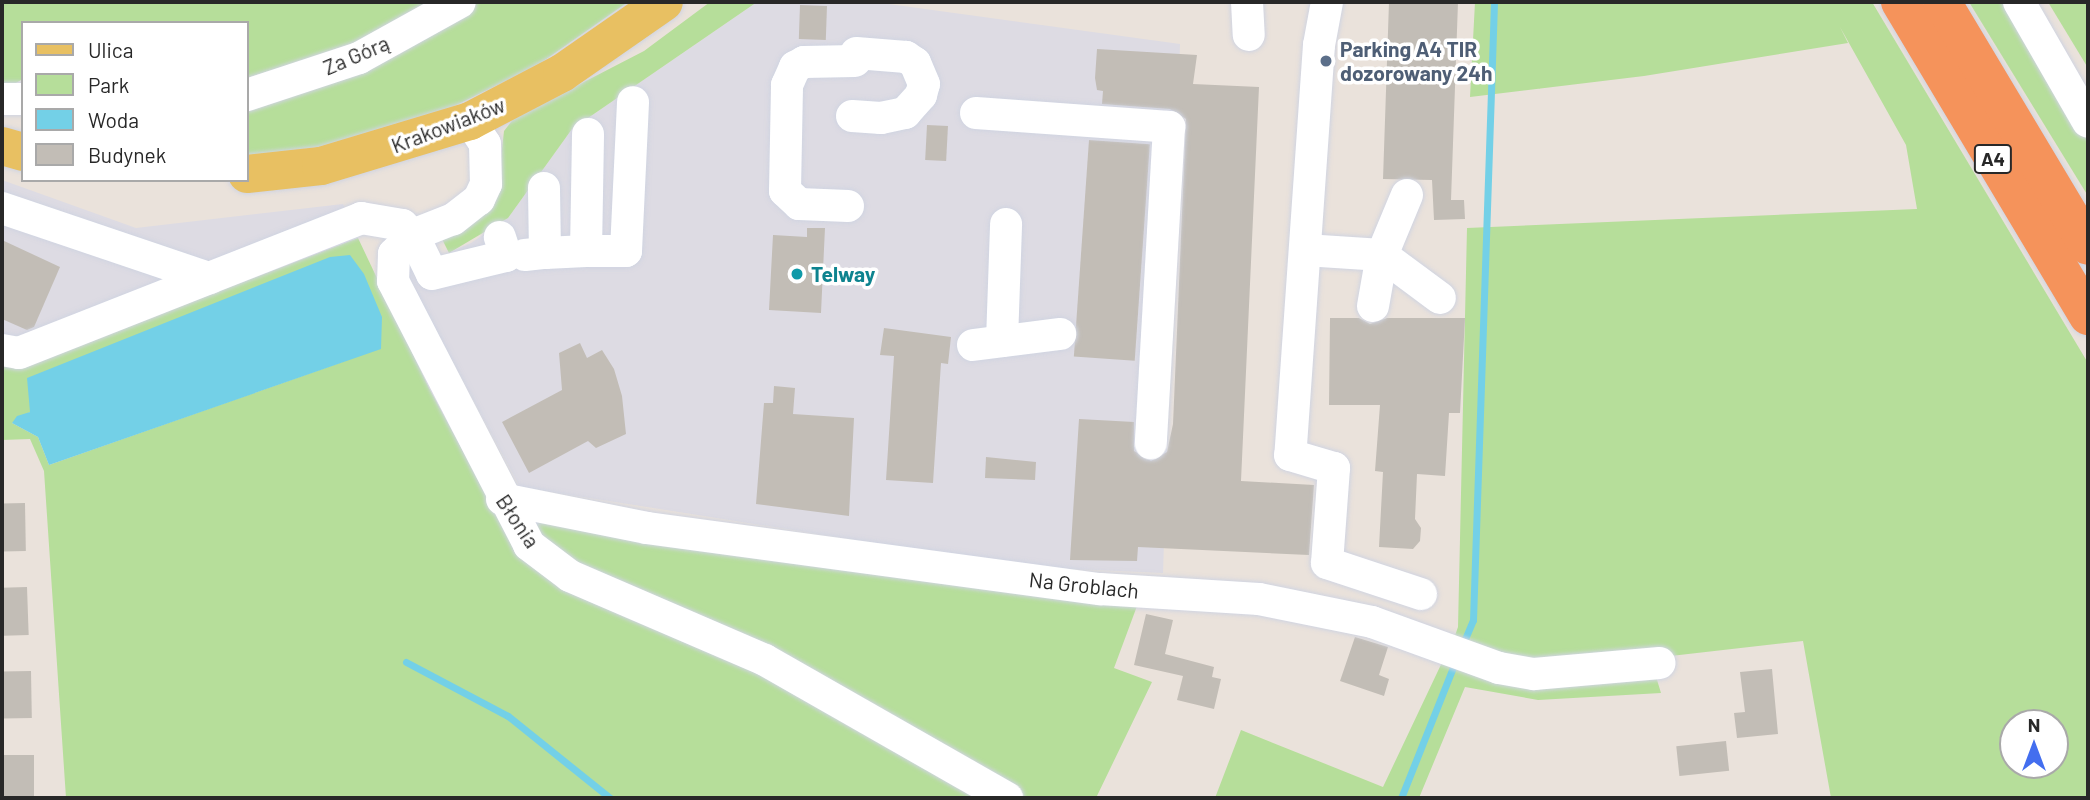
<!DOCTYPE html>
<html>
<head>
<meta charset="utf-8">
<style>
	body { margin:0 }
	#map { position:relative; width:2090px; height:800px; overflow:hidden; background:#eae2db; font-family:Barlow,sans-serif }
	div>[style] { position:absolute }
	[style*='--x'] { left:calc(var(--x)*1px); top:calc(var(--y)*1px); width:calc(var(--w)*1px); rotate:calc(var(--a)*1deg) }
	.industrial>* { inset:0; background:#dddbe3 }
	.green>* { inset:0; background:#b6de9a }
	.water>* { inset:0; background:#73d0e7 }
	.stream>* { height:7px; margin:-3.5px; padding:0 3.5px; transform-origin:3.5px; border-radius:3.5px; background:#73d0e7 }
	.building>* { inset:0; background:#c2bdb6; transform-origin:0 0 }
	.roads { filter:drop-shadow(0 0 2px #d0d4e1) drop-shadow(0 0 2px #d0d4e1) }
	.minor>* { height:32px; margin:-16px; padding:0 16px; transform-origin:16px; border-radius:16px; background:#fff }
	.major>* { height:38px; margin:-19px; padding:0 19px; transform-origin:19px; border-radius:19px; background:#e8c062 }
	.highway>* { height:38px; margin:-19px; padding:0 19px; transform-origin:19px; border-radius:19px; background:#f5935b }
	.dots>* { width:19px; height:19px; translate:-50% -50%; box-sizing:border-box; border:4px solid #fff; border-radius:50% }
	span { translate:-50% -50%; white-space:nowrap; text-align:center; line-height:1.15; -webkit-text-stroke:7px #fff; paint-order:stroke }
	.shield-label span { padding:2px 5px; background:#fff; border:2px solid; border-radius:5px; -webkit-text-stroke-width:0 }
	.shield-label { font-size:19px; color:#282828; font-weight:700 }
	.service-label { font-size:21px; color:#4e5e75; font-weight:700 }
	.left { translate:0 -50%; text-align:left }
	.street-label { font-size:21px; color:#282828 }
	.culture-label { font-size:21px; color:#0d838f; font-weight:700 }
	.frame { position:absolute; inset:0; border:4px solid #282828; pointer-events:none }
	.legend { position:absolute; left:21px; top:21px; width:228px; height:161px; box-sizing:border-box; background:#fff; border:2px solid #a9a9a9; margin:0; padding:9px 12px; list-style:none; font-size:21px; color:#282828 }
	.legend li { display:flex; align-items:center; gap:14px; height:35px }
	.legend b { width:35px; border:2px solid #a9a9a9 }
	.north { position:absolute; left:1999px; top:709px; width:70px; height:70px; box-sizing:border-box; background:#fff; border:2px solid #a9a9a9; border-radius:50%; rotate:0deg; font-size:19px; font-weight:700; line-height:28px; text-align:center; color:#282828 }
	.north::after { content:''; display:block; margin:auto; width:24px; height:32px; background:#436eef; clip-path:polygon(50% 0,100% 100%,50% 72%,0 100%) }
</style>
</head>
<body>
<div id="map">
	<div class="industrial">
		<i style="clip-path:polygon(757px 2px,874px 2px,1180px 44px,1163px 573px,1028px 567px,520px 487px,405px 272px,471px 243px,508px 218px,572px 129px)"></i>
		<i style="clip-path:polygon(2px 180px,136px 228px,343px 204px,358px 238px,26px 365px,2px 362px)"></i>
	</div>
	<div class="green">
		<i style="clip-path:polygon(2px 2px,431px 2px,368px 40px,247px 78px,247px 23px,23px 23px,23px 79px,14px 84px,2px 83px)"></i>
		<i style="clip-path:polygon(475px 2px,628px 2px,535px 67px,438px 114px,339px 144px,247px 157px,247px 105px)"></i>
		<i style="clip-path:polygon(710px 2px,757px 2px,572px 129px,508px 218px,449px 253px,440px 235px,498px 184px,504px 131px,514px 118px,644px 51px)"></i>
		<i style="clip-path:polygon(evenodd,1475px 2px,1872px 2px,2088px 363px,2088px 798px,1831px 798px,1803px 641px,1557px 669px,1452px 644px,1458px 627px,1467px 228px,1917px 209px,1906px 145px,1840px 27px,1848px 43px,1644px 76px,1470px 97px,1475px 2px,2013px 723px,2055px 723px,2055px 765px,2013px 765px,2013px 723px)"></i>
		<i style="clip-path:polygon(1969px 2px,2010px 2px,2088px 136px,2088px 196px)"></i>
		<i style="clip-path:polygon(2048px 2px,2088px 2px,2088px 68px)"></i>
		<i style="clip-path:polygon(evenodd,358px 238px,429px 388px,514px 545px,760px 671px,980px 798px,66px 798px,44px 471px,30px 439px,2px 440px,2px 362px,26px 365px,358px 238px,345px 361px,49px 465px,38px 437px,12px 423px,30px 412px,345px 361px)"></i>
		<i style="clip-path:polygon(523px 512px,1140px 598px,1114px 668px,1152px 682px,1096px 798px,1018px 798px,581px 570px,539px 534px)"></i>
		<i style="clip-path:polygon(1446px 654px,1654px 670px,1661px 693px,1538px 700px,1465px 687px,1419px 798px,1215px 798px,1241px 730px,1383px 787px)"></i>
	</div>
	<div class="water">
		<i style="clip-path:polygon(350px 255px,364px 274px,382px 317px,381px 349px,49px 465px,38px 437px,12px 423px,17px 416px,30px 412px,27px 378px,330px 257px)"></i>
	</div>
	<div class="stream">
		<i style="--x:1462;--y:646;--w:28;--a:-67"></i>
		<i style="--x:1473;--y:620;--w:618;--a:-88.05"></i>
		<i style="--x:406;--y:662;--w:115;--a:27.9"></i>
		<i style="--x:508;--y:716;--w:131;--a:38.8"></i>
		<i style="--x:1401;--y:798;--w:149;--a:-68.3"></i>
	</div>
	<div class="building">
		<i style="clip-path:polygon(1389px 2px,1458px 2px,1451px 200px,1464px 200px,1465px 219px,1434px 220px,1432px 180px,1383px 179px)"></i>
		<i style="left:800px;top:5px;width:27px;height:34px;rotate:2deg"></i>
		<i style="clip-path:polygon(1097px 49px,1197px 55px,1193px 84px,1259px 87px,1241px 481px,1314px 485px,1309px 555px,1138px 547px,1137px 561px,1070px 560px,1079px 419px,1134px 422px,1134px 451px,1151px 461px,1167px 452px,1173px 424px,1186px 119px,1170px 109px,1102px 104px,1103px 91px,1097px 90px,1095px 78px)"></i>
		<i style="left:927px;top:125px;width:21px;height:35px;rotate:3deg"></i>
		<i style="left:1089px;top:140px;width:61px;height:217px;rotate:4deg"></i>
		<i style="clip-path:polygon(807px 228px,825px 228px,821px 313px,769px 310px,773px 235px,807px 237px)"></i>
		<i style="clip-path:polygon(2px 240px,60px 267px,34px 327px,27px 330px,2px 319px)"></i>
		<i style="clip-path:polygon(1330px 318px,1359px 318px,1370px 324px,1387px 318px,1465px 318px,1460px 413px,1449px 413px,1445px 476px,1417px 474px,1415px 519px,1421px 528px,1420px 541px,1413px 549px,1379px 547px,1383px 472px,1375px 471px,1380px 405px,1329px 405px)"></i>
		<i style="clip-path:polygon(884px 328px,951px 337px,948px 364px,941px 363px,933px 483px,886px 480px,894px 356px,880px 355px)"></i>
		<i style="clip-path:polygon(580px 343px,587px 358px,602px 350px,614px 369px,622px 396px,626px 434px,596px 448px,588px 441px,529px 473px,502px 422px,562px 390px,559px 353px)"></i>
		<i style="clip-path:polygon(774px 386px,795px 388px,793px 414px,854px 418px,849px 516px,756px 504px,764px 403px,773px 403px)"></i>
		<i style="clip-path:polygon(986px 457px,1036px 462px,1035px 480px,985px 478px)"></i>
		<i style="left:25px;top:503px;width:48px;height:23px;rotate:89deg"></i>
		<i style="left:27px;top:587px;width:48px;height:25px;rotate:88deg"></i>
		<i style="clip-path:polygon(1146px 614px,1173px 620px,1165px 654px,1214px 667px,1212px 677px,1221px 679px,1214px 709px,1177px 700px,1183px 676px,1134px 665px)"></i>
		<i style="clip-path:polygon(1355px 637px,1388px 647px,1379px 675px,1389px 679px,1384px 696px,1340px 681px)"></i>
		<i style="clip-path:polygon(1772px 669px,1778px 734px,1737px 738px,1734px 713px,1745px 712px,1740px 672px)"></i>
		<i style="left:31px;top:671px;width:47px;height:29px;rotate:89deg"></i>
		<i style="left:1726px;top:741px;width:30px;height:50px;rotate:84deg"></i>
		<i style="left:2px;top:755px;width:32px;height:43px"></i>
	</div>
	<div class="roads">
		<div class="minor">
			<i style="--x:1247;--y:2;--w:33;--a:87"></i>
			<i style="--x:1327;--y:2;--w:44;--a:100.5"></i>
			<i style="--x:1319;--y:45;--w:411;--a:94"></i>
			<i style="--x:1290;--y:455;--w:46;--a:16.5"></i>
			<i style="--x:1334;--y:468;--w:95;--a:94.2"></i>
			<i style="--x:1327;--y:563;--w:99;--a:18.3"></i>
			<i style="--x:2019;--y:2;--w:138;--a:60.1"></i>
			<i style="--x:247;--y:95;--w:118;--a:-18.3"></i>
			<i style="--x:359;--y:58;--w:115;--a:-29"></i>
			<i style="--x:2;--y:99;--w:21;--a:0"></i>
			<i style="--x:976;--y:113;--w:194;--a:4.1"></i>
			<i style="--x:1169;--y:127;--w:317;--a:93.3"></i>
			<i style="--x:852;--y:116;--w:29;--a:4"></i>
			<i style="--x:881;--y:118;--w:25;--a:-12"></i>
			<i style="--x:905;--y:113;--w:24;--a:-48"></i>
			<i style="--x:921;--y:95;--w:11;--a:-75"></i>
			<i style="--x:924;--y:84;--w:23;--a:-113"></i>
			<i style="--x:915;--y:63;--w:11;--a:-146"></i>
			<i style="--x:906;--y:57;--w:50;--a:-175.4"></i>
			<i style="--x:470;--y:121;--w:27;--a:57"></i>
			<i style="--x:485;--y:144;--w:40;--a:88.6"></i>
			<i style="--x:486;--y:184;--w:17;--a:115"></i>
			<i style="--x:479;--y:199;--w:33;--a:142"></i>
			<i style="--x:453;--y:219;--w:43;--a:158.2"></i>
			<i style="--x:413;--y:235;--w:27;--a:135"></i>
			<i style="--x:394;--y:254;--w:27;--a:92"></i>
			<i style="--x:393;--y:281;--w:297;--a:62.7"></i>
			<i style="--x:529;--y:545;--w:51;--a:37.1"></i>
			<i style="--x:570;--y:576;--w:212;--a:23.3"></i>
			<i style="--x:765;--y:660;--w:279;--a:29.7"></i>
			<i style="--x:848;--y:206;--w:49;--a:-177.7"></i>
			<i style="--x:799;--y:204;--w:19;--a:-137"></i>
			<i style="--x:785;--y:191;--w:106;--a:-88.9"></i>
			<i style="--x:787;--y:85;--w:20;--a:-66"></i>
			<i style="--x:795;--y:67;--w:10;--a:-29"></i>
			<i style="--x:804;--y:62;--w:51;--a:-1.1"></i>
			<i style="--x:2;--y:208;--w:219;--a:18.7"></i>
			<i style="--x:1305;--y:250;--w:77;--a:3.7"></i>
			<i style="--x:1382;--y:255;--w:72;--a:36.6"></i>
			<i style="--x:586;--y:251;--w:40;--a:0"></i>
			<i style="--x:626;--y:251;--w:149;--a:-87.3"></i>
			<i style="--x:545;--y:253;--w:41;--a:-2.8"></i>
			<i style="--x:586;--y:251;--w:117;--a:-89"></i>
			<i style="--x:525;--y:255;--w:20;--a:-6"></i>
			<i style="--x:545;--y:253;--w:65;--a:-90.9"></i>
			<i style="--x:1373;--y:306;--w:52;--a:-80"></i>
			<i style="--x:1382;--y:255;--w:65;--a:-67.4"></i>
			<i style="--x:1002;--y:341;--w:117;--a:-88"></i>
			<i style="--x:973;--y:345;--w:88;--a:-7.2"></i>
			<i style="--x:2;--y:350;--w:17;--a:10"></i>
			<i style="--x:19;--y:353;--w:368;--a:-21.5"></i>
			<i style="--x:361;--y:218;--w:42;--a:9.7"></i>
			<i style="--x:402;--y:225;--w:15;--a:42"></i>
			<i style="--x:413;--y:235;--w:43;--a:64"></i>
			<i style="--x:432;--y:274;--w:76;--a:-13.7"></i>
			<i style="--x:506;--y:256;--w:20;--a:-108"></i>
			<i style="--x:502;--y:499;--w:148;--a:11.3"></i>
			<i style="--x:647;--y:528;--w:457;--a:7.7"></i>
			<i style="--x:1100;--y:589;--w:159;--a:3.6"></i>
			<i style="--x:1259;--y:599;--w:115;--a:11.5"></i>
			<i style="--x:1372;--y:622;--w:135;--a:19.9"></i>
			<i style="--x:1499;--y:668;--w:36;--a:10"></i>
			<i style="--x:1534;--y:674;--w:126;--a:-5"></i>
		</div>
		<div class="major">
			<i style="--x:2;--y:146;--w:22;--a:16"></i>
			<i style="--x:247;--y:174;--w:74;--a:-6.2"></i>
			<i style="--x:321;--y:166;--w:156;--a:-16.8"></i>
			<i style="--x:470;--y:121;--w:104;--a:-27.6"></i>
			<i style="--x:562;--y:73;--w:124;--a:-34.8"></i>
		</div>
		<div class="highway">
			<i style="--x:1900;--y:2;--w:366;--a:59.1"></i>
			<i style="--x:1942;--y:2;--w:284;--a:59.1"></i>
		</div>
	</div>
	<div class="dots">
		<i style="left:1326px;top:61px;background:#5c6f8a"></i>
		<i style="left:797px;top:274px;background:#0f9aa8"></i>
	</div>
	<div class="shield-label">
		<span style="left:1993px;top:159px">A4</span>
	</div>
	<div class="service-label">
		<span class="left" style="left:1340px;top:61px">Parking A4 TIR<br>dozorowany 24h</span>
	</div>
	<div class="street-label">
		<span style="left:356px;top:55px;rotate:-23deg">Za Górą</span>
		<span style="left:448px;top:125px;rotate:-21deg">Krakowiaków</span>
		<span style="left:518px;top:521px;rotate:56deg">Błonia</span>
		<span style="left:1084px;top:585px;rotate:6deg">Na Groblach</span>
	</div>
	<div class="culture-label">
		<span class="left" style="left:811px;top:274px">Telway</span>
	</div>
	<div class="frame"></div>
	<ul class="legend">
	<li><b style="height:9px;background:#e8c062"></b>Ulica</li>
	<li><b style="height:19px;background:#b6de9a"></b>Park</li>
	<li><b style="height:19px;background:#73d0e7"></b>Woda</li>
	<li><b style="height:19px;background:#c2bdb6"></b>Budynek</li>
	</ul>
	<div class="north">N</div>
</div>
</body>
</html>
